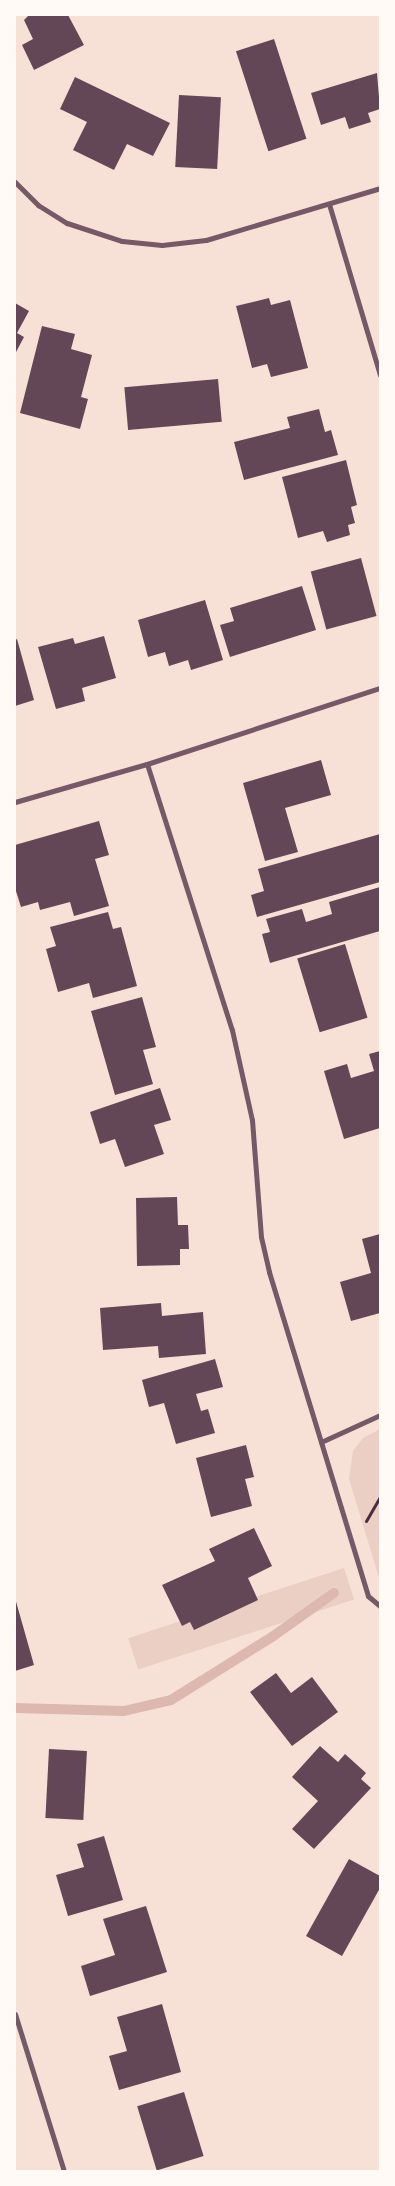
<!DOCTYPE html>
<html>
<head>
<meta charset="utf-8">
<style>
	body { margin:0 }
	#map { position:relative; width:395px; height:2186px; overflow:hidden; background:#f7e1d7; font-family:"Sofia Sans Condensed",sans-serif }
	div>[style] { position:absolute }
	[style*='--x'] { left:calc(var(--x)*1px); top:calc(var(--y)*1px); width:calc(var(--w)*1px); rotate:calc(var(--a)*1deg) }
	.green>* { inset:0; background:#ebcfc5; transform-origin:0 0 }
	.stream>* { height:10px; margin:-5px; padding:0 5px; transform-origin:5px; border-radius:5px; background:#dcb8b0 }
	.building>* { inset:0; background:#644757; transform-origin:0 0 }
	.path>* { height:3px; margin:-1.5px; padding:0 1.5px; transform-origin:1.5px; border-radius:1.5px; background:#4a2c40 }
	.minor>* { height:5px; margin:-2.5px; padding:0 2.5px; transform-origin:2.5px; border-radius:2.5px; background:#755966 }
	span { translate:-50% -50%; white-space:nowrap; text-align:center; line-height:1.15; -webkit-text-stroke:4px #fffaf5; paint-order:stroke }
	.frame { position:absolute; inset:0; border:16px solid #fffaf5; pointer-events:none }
</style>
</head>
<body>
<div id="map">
	<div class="green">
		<i style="clip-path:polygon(380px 1429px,380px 1581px,349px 1479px,353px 1451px,363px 1438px)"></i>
		<i style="left:344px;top:1568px;width:33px;height:227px;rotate:72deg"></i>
	</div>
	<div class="stream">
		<i style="--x:15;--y:1708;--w:109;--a:1.6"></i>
		<i style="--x:124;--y:1711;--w:48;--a:-13.2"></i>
		<i style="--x:171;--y:1700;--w:119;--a:-32"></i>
		<i style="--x:272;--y:1637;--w:76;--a:-35.4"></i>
	</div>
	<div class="building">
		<i style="clip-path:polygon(29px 15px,68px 15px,84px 45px,34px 70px,22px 45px,33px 39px,24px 20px)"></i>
		<i style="left:274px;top:39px;width:105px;height:40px;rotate:72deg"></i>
		<i style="clip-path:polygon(377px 73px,380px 109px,368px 113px,371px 122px,349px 129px,345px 117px,321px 125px,311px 93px)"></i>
		<i style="clip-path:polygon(75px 77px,170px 123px,153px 156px,127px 144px,114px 170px,73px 150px,87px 122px,60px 109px)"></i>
		<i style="left:179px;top:95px;width:42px;height:72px;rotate:3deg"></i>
		<i style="clip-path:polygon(269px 298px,271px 305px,290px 300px,308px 368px,271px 377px,267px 364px,252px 368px,236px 306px)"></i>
		<i style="clip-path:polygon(15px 303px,29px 311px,17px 333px,24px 337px,15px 354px)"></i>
		<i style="clip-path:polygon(42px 326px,75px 334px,71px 349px,92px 355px,81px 397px,88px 399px,80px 429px,20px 413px)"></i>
		<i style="left:218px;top:379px;width:43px;height:94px;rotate:85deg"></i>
		<i style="clip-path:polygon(319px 409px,325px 432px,331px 430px,338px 455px,244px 480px,234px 442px,290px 428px,287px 417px)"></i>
		<i style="clip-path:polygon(346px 460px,357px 505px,351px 507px,355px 523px,348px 525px,350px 535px,327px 542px,323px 531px,298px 538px,282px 477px)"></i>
		<i style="left:361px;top:558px;width:60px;height:52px;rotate:75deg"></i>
		<i style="clip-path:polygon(302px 586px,316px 630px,230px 657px,220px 625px,234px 621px,230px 608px)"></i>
		<i style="clip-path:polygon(205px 600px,223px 660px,191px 670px,188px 660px,169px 666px,165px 652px,148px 657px,138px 620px)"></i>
		<i style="clip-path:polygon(104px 636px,116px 678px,82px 688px,85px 701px,56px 709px,38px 647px,73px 638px,75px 644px)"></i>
		<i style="clip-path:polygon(17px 639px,34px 700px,15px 706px,15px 640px)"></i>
		<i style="clip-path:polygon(321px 760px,331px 795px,285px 808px,298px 852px,265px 861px,243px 783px)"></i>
		<i style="clip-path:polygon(99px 821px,109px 855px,95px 859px,109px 906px,74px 916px,70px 902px,40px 910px,38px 902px,21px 907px,15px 888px,15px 845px)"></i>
		<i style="clip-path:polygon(380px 834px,380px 882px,257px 917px,251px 895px,264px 891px,258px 869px)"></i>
		<i style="clip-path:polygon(380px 887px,380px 931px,270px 963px,262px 934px,270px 932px,266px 919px,302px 909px,306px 922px,332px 914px,329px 902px)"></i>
		<i style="clip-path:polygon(108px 912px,113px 929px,121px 927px,137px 986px,93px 998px,89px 983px,58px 992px,46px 949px,56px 946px,50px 927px)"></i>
		<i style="left:345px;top:944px;width:77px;height:50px;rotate:73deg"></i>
		<i style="clip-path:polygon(142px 997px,156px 1047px,143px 1050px,153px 1084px,115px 1095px,91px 1011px)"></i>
		<i style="clip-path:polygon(380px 1051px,380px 1128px,344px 1139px,324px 1071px,347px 1064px,351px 1078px,374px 1071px,369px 1054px)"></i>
		<i style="clip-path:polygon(160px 1088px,171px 1120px,154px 1125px,164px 1154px,125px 1167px,115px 1139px,100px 1144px,90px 1112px)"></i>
		<i style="clip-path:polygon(177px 1197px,178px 1225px,188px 1225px,189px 1249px,180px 1249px,180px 1265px,137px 1266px,136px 1198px)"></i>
		<i style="clip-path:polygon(380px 1234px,380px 1313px,351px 1321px,340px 1282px,371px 1273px,362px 1239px)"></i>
		<i style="clip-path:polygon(161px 1303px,162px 1316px,203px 1312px,206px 1354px,159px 1358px,158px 1346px,103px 1350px,100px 1308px)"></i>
		<i style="clip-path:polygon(215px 1359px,223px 1387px,196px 1394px,201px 1411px,208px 1409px,215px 1433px,176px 1444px,164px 1403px,149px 1407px,142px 1380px)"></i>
		<i style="clip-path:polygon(246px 1445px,254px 1477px,245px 1479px,252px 1506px,211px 1517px,196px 1458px)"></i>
		<i style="clip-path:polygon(254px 1528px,272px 1566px,248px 1578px,258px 1600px,194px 1630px,190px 1622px,182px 1626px,162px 1585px,215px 1561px,209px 1549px)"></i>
		<i style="clip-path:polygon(15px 1598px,34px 1665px,15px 1671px)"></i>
		<i style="clip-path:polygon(276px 1673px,291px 1693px,312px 1677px,338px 1712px,292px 1746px,250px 1692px)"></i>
		<i style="clip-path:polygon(320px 1746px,338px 1762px,345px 1754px,366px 1773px,361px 1779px,371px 1788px,314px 1849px,292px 1829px,318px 1801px,292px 1777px)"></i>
		<i style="left:49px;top:1749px;width:38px;height:69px;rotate:3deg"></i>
		<i style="clip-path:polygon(104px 1836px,123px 1900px,68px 1916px,56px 1875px,84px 1867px,77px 1844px)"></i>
		<i style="clip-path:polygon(349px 1859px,380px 1876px,380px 1888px,342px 1956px,306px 1936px)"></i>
		<i style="clip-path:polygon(146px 1906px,167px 1972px,90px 1996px,81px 1966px,115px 1955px,103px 1919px)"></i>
		<i style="clip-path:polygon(162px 2004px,181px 2072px,119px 2090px,109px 2056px,127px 2051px,117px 2017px)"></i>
		<i style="left:184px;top:2092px;width:67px;height:49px;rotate:73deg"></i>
	</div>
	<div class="path">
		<i style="--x:366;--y:1521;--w:28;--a:-60"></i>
	</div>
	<div class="minor">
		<i style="--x:15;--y:182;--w:33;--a:45"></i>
		<i style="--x:38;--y:205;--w:34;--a:32"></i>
		<i style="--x:67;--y:223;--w:58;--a:18.1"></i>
		<i style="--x:122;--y:241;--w:40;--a:5.7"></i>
		<i style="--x:162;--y:245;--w:44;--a:-6.5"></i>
		<i style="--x:206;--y:240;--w:182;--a:-16.6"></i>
		<i style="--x:329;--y:204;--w:178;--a:73.4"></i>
		<i style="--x:147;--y:764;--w:279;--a:72.3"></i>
		<i style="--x:232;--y:1030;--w:92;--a:77.5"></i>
		<i style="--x:252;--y:1120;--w:117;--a:85.6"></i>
		<i style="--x:261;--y:1237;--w:36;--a:77"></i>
		<i style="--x:269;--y:1272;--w:339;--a:73"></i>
		<i style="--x:368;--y:1596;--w:16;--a:40"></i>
		<i style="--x:15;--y:802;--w:137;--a:-16.1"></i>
		<i style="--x:147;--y:764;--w:245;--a:-18.1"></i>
		<i style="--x:321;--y:1442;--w:65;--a:-24.6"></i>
		<i style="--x:15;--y:2014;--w:164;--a:72.7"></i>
	</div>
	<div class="frame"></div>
</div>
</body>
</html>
